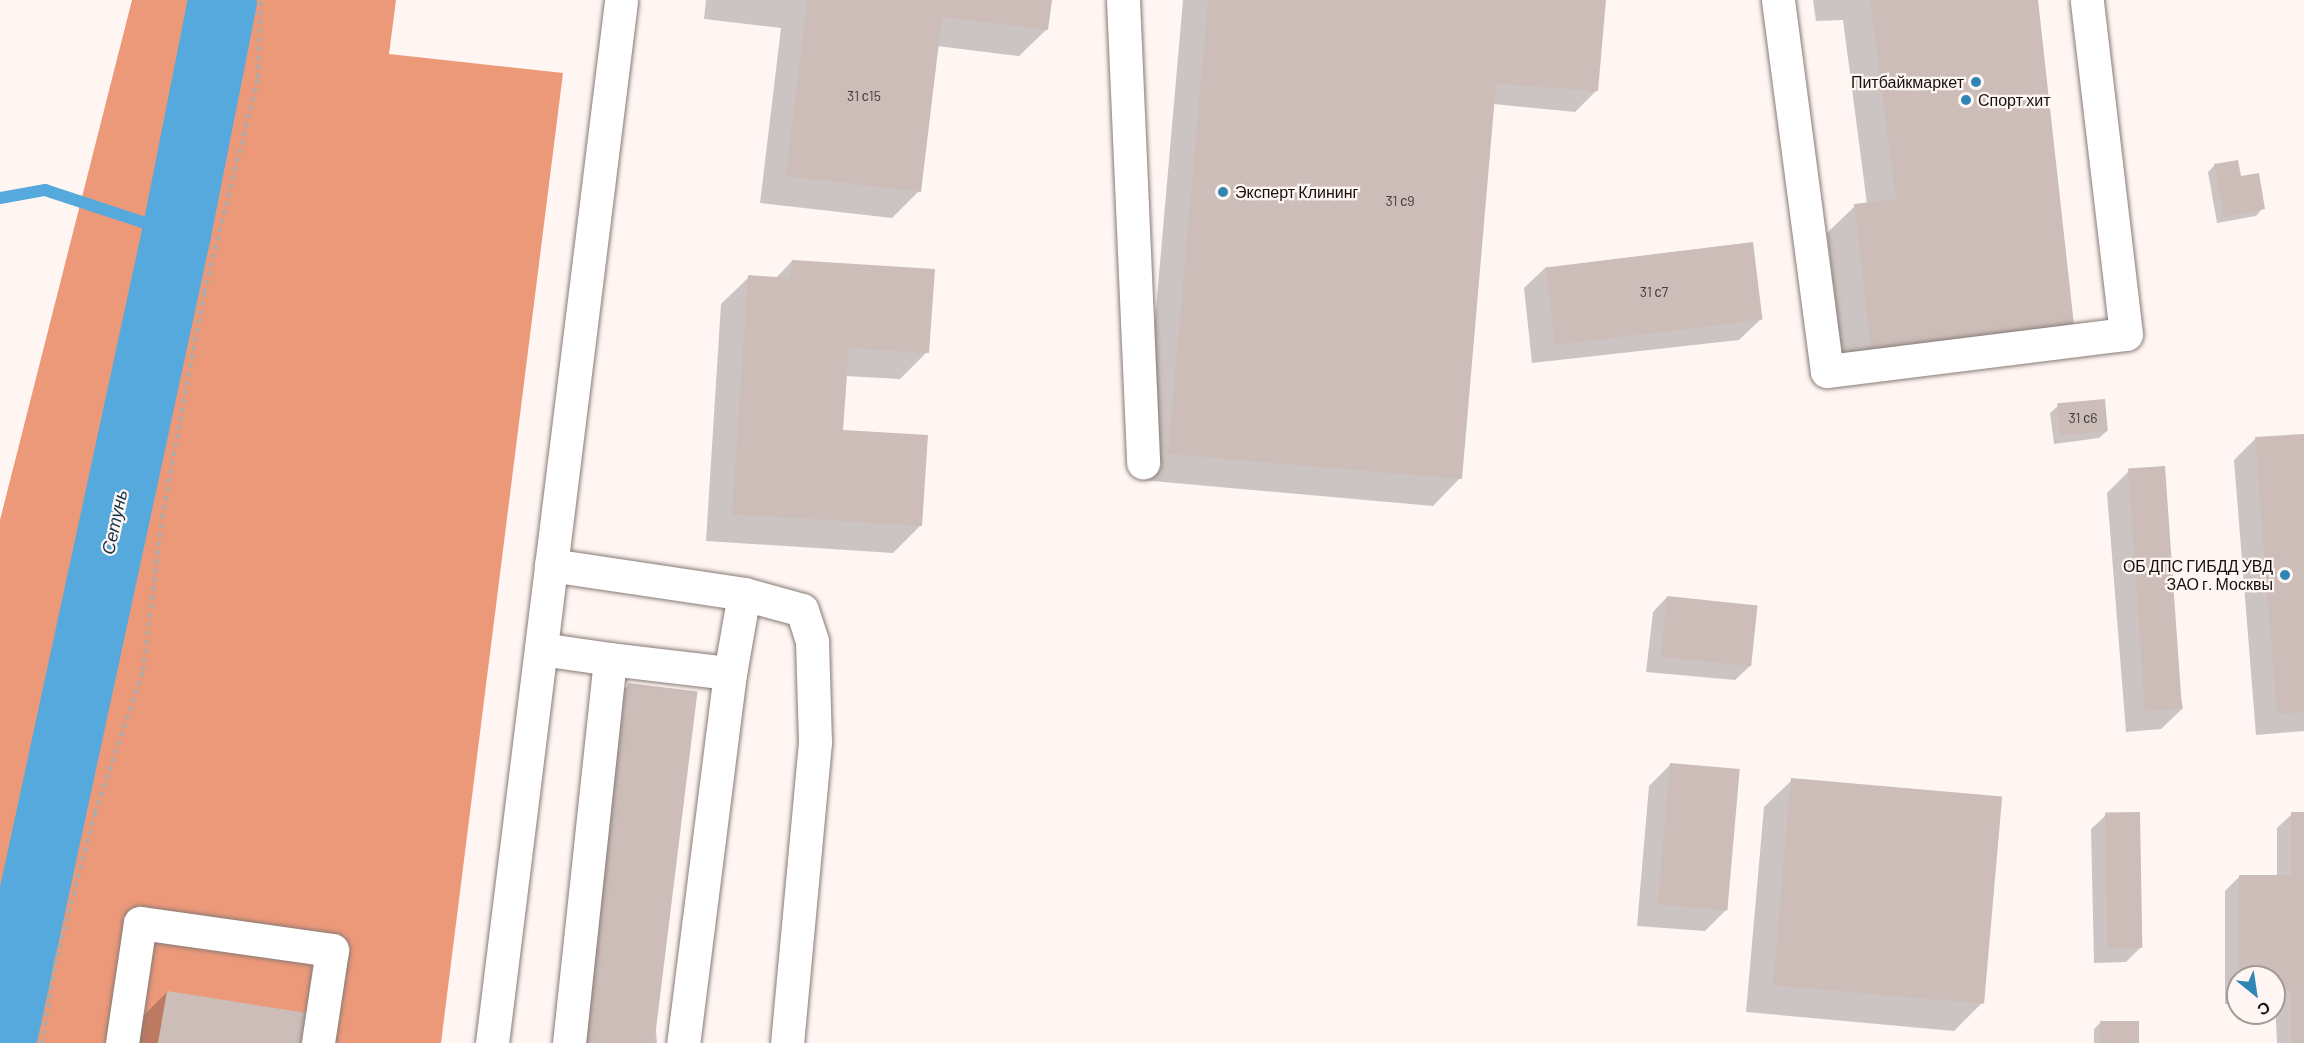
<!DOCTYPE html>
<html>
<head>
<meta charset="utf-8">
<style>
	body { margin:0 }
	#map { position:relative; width:2304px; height:1043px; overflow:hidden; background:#fff6f3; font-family:Barlow,sans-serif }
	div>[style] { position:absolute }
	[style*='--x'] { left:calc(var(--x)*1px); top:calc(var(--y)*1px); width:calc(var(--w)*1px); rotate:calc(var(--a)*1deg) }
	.forest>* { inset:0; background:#ec997a }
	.shadow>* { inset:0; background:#0003 }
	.stream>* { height:12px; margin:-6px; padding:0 6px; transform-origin:6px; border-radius:6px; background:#56a9dc }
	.river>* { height:69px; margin:-34.5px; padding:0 34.5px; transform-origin:34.5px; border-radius:34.5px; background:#56a9dc }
	.building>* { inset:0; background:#ccbdb8; transform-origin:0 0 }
	.path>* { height:4px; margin-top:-2px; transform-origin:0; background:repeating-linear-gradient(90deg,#b1a9a6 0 4.5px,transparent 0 9px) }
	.roads { filter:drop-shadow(0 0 2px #877a75) drop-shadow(0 0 2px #877a75) }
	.minor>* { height:33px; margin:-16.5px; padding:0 16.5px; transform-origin:16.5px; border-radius:16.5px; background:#fff }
	.dots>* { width:16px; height:16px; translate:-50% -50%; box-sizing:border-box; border:3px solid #fff6f3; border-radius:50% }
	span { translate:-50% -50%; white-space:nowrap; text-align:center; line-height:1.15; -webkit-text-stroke:4.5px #fff6f3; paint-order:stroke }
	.number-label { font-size:14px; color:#433b38 }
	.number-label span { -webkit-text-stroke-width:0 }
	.poi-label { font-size:16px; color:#15100e }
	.right { translate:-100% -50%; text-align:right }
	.left { translate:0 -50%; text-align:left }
	.water-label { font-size:18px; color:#11364b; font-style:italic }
	.north { position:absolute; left:2226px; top:965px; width:60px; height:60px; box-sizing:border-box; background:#fff6f3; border:2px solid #a19a97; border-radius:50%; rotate:150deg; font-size:16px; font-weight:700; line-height:24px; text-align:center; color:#15100e }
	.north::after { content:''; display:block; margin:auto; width:21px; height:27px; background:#3185b5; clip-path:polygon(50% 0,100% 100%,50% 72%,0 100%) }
</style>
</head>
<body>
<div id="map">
	<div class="forest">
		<i style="clip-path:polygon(132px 0,396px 0,389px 54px,563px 73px,441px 1043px,0 1043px,0 520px)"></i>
	</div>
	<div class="shadow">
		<i style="clip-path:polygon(706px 0,1050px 0,1047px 29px,1019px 56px,937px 46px,919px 191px,892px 218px,760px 203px,781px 28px,704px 19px)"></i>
		<i style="clip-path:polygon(1183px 0,1604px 0,1597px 90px,1575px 112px,1493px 104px,1460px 478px,1433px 506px,1141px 480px)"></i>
		<i style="clip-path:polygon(1813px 0,2036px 0,2072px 325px,1844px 375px,1827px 233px,1855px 206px,1867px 204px,1843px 20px,1816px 21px)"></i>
		<i style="clip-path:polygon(2215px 165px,2240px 177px,2263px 208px,2256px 216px,2217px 223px,2208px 172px)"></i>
		<i style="clip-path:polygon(792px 261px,927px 352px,900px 379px,845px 376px,841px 431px,921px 525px,893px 553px,706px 541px,721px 304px,749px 277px,775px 279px)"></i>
		<i style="clip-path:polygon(1546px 267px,1761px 319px,1739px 340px,1532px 363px,1524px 288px)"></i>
		<i style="clip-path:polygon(2058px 406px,2107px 431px,2099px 438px,2054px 444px,2050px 413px)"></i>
		<i style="clip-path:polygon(2304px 435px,2304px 731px,2256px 735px,2234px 460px,2255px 439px)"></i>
		<i style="clip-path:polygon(2129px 471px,2183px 708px,2161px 729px,2126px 732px,2107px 493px)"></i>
		<i style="clip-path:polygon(1667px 597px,1750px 666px,1735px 680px,1646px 672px,1653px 612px)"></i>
		<i style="clip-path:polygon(629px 685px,657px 1043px,582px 1043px,621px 692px)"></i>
		<i style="clip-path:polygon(1670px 765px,1726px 910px,1705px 931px,1637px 926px,1649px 786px)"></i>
		<i style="clip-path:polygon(1792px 780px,1982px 1003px,1954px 1031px,1746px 1012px,1764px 807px)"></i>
		<i style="clip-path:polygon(2304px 813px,2304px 1043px,2277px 1043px,2274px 977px,2238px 977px,2238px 1004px,2225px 1004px,2225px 891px,2240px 876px,2277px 876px,2277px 828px,2292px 814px)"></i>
		<i style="clip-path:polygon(2106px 815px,2141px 947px,2126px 962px,2094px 963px,2091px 829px)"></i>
		<i style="clip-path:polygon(167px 992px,301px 1043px,136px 1043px,140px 1019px)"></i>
		<i style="clip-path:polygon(2101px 1022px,2138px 1043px,2094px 1043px,2094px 1029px)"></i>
	</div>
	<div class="stream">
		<i style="--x:0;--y:198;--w:46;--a:-10.1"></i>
		<i style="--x:45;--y:190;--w:138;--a:18.2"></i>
	</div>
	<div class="river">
		<i style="--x:1;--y:1043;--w:829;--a:-77.81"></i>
		<i style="--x:176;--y:233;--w:237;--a:-78.8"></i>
	</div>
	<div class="building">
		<i style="clip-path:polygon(807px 0,1052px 0,1048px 30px,942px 17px,921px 192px,786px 176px)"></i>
		<i style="clip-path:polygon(1208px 0,1606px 0,1598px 91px,1496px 84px,1462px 479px,1168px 454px)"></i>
		<i style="clip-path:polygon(1870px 0,2038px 0,2074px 325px,1871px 348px,1854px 204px,1896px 199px)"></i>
		<i style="clip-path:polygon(2238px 160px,2241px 176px,2259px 173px,2265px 209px,2224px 217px,2214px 164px)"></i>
		<i style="left:1753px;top:242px;width:78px;height:209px;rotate:83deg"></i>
		<i style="clip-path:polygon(792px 260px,935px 269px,929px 353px,849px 348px,843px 430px,928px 435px,922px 526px,732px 514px,748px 275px,790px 278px)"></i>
		<i style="left:2105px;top:399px;width:32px;height:48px;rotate:85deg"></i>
		<i style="clip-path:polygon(2304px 434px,2304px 712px,2277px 714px,2255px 437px)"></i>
		<i style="left:2165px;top:466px;width:243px;height:37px;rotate:86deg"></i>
		<i style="left:1667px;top:596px;width:91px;height:61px;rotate:6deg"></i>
		<i style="left:628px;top:683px;width:70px;height:362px;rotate:7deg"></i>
		<i style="left:1670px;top:763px;width:70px;height:142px;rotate:5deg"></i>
		<i style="left:1791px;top:778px;width:212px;height:208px;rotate:5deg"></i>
		<i style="left:2140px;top:812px;width:136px;height:35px;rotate:89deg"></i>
		<i style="clip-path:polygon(2291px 812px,2304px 812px,2304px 1043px,2291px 1043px,2291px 990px,2274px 990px,2274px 977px,2239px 977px,2239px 875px,2291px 875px)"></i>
		<i style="clip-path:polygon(167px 991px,307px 1013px,302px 1043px,158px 1043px)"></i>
		<i style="left:2100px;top:1021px;width:39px;height:22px"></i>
	</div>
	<div class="path">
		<i style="--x:42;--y:1043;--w:79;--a:-80.5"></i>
		<i style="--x:55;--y:965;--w:157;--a:-75.3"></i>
		<i style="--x:95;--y:813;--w:150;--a:-71.3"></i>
		<i style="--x:143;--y:671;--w:154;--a:-82.9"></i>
		<i style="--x:162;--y:518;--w:229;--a:-79.4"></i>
		<i style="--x:204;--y:293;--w:222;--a:-75.9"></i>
		<i style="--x:258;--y:78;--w:78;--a:-87.8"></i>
	</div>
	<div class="roads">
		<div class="minor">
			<i style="--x:1123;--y:0;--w:463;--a:87.5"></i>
			<i style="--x:1778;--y:0;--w:374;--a:82.5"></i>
			<i style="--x:1827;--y:371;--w:301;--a:-7.1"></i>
			<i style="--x:2126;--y:334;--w:336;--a:-96.7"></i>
			<i style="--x:551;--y:565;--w:195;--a:8.5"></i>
			<i style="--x:744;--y:594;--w:80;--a:100"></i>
			<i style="--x:744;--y:594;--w:60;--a:15.4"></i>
			<i style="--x:802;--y:610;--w:33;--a:72"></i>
			<i style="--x:812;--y:641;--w:101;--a:88.3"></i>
			<i style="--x:815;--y:742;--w:302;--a:95.3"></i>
			<i style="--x:541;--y:649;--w:70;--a:8.2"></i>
			<i style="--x:122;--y:1043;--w:121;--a:-81.5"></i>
			<i style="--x:140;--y:923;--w:194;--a:8"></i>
			<i style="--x:332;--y:950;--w:94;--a:98.6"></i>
			<i style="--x:492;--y:1043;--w:1049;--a:-82.94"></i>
			<i style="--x:569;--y:1043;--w:386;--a:-83.9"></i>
			<i style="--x:610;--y:659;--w:121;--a:6.7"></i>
			<i style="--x:730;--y:673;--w:373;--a:97.2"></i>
		</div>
	</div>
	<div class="dots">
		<i style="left:1976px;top:82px;background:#3185b5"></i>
		<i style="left:1966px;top:100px;background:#3185b5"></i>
		<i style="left:1223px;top:192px;background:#3185b5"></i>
		<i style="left:2285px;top:575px;background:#3185b5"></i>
	</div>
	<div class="number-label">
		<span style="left:864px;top:96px">31 с15</span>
		<span style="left:1400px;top:201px">31 с9</span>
		<span style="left:1654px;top:292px">31 с7</span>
		<span style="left:2083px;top:418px">31 с6</span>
	</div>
	<div class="poi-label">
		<span class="right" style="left:1964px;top:82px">Питбайкмаркет</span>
		<span class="left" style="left:1978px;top:100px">Спорт хит</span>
		<span class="left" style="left:1235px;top:192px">Эксперт Клининг</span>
		<span class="right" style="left:2273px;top:575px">ОБ ДПС ГИБДД УВД<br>ЗАО г. Москвы</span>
	</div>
	<div class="water-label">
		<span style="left:114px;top:522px;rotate:-78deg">Сетунь</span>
	</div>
	<div class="north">С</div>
</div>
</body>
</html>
